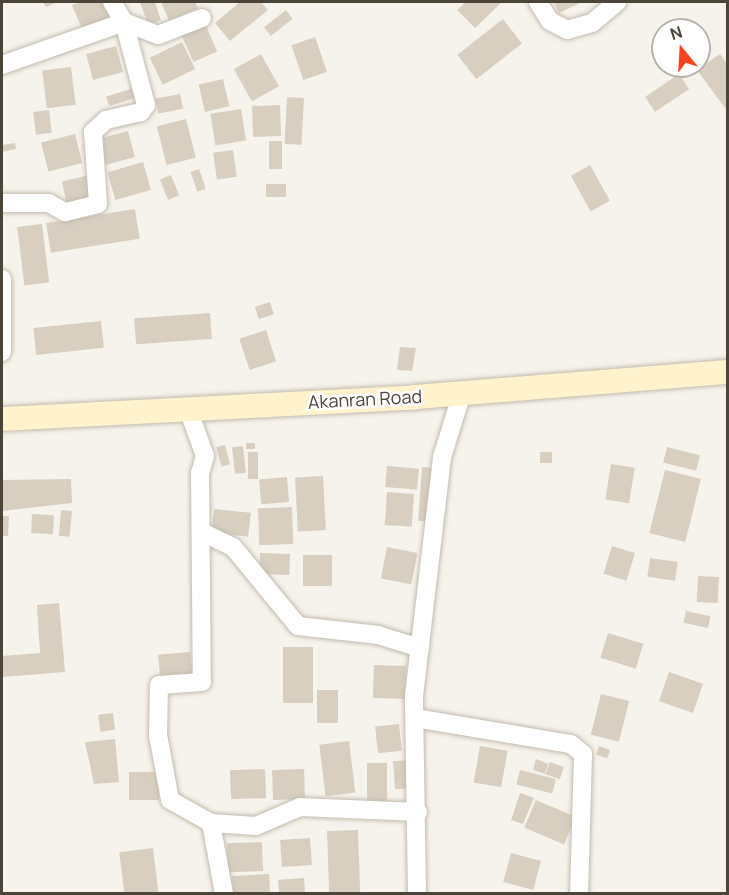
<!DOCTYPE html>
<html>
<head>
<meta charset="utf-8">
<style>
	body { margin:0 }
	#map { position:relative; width:729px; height:895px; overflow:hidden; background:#f6f3ec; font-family:Manrope,sans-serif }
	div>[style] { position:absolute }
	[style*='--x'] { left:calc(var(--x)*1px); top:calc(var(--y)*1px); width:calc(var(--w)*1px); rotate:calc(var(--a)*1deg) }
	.building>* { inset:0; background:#d8cfc1; transform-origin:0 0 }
	.roads { filter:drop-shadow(0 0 2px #c2bbae) drop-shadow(0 0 2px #c2bbae) }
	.street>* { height:18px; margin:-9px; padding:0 9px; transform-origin:9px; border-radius:9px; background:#fff }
	.secondary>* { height:24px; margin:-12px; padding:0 12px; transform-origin:12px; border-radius:12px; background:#fff3cd }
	span { translate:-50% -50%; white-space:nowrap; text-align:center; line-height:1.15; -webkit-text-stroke:5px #fff; paint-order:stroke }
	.street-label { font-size:18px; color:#4b4439 }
	.frame { position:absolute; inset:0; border:3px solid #4b4439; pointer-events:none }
	.north { position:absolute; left:651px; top:18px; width:60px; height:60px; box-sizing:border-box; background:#fff; border:2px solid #b7b4b0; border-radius:50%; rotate:342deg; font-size:16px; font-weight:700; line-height:24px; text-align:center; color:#4b4439 }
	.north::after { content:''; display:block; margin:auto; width:21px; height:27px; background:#fc3f1d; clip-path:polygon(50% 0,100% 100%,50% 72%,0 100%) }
</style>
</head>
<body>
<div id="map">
	<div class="building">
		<i style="clip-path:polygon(43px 2px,58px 2px,46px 7px)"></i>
		<i style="clip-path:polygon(81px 2px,105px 2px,111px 18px,82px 29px,72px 5px)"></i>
		<i style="clip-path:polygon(140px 2px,155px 2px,161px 20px,148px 25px)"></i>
		<i style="clip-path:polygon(161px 2px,195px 2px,198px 8px,169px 21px)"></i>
		<i style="clip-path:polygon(240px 2px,261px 2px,268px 10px,230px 41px,215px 23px)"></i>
		<i style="clip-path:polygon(466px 2px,502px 2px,475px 28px,457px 10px)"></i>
		<i style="clip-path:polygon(554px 2px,582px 2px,559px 13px)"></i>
		<i style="left:286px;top:10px;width:11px;height:28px;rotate:52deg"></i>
		<i style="left:503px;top:19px;width:31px;height:58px;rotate:52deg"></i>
		<i style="left:205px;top:24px;width:30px;height:26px;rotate:66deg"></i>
		<i style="left:315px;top:37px;width:37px;height:25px;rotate:71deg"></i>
		<i style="left:182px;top:42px;width:30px;height:36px;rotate:64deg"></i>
		<i style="left:116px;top:46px;width:27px;height:31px;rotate:75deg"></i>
		<i style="left:261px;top:54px;width:37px;height:31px;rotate:61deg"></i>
		<i style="clip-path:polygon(720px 54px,728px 65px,728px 112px,697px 70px)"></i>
		<i style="left:71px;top:67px;width:38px;height:29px;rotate:83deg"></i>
		<i style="left:679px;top:74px;width:18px;height:41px;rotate:56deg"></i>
		<i style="left:223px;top:79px;width:28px;height:25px;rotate:77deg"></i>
		<i style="left:134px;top:88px;width:10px;height:29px;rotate:73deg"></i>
		<i style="left:180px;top:94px;width:15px;height:25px;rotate:79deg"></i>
		<i style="left:287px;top:97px;width:17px;height:47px;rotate:3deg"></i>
		<i style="left:280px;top:105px;width:31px;height:28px;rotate:88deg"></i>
		<i style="left:241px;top:109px;width:32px;height:31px;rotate:81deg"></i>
		<i style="left:49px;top:110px;width:23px;height:16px;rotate:83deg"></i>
		<i style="left:186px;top:119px;width:40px;height:30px;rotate:76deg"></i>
		<i style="left:128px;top:131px;width:27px;height:30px;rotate:75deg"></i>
		<i style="left:75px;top:134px;width:30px;height:35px;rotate:76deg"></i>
		<i style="left:269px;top:141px;width:13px;height:28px"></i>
		<i style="clip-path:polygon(15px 143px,16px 149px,2px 152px,2px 145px)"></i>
		<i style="left:233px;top:150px;width:27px;height:20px;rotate:82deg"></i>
		<i style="left:143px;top:162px;width:29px;height:37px;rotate:74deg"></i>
		<i style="left:590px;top:165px;width:41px;height:22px;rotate:61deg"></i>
		<i style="left:199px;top:169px;width:21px;height:9px;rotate:71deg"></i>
		<i style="left:90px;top:175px;width:27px;height:29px;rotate:77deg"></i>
		<i style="left:171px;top:175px;width:22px;height:12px;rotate:68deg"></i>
		<i style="left:266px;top:184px;width:20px;height:13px"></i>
		<i style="left:135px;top:209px;width:30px;height:90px;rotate:81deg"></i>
		<i style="left:42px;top:224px;width:59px;height:25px;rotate:83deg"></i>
		<i style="left:270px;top:302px;width:13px;height:16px;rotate:72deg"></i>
		<i style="left:210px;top:313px;width:26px;height:76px;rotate:86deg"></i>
		<i style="left:101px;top:321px;width:27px;height:68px;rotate:84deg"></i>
		<i style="left:266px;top:330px;width:33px;height:28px;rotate:72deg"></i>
		<i style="clip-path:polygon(400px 347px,416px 348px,412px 371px,397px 370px)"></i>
		<i style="left:255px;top:443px;width:6px;height:9px;rotate:90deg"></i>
		<i style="left:225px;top:445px;width:20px;height:9px;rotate:75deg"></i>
		<i style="left:243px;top:446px;width:27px;height:11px;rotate:84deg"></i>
		<i style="left:667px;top:447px;width:34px;height:16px;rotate:14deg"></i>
		<i style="left:248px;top:452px;width:10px;height:27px"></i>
		<i style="left:540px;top:452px;width:12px;height:11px"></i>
		<i style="left:611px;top:464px;width:24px;height:36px;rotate:9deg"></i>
		<i style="left:387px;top:466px;width:32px;height:21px;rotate:5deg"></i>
		<i style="left:422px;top:467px;width:13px;height:54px;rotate:4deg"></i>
		<i style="left:665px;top:470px;width:37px;height:65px;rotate:14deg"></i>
		<i style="left:323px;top:476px;width:54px;height:28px;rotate:87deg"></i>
		<i style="left:287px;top:477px;width:25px;height:28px;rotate:85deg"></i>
		<i style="clip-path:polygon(71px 479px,72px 503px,2px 511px,2px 480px)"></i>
		<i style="left:387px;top:492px;width:27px;height:33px;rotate:4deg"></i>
		<i style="left:292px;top:507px;width:37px;height:34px;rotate:88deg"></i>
		<i style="left:214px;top:509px;width:37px;height:24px;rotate:6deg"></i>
		<i style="left:61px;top:510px;width:11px;height:26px;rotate:5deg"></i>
		<i style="left:32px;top:514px;width:22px;height:19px;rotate:3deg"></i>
		<i style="clip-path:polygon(2px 516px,9px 516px,8px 536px,2px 536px)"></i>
		<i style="left:612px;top:546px;width:24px;height:29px;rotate:17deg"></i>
		<i style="left:387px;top:547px;width:31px;height:32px;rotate:11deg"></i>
		<i style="left:260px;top:553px;width:30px;height:21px;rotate:2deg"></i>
		<i style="left:303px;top:555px;width:29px;height:31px"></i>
		<i style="left:650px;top:558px;width:28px;height:19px;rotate:8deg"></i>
		<i style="left:698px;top:576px;width:21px;height:26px;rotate:3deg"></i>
		<i style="clip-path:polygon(59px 603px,65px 672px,2px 677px,2px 656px,40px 653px,37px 605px)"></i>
		<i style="left:686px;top:611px;width:25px;height:12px;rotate:12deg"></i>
		<i style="left:608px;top:633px;width:37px;height:26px;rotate:17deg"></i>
		<i style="left:313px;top:647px;width:56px;height:30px;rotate:90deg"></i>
		<i style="left:190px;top:652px;width:24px;height:32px;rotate:85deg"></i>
		<i style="left:374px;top:665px;width:32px;height:33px;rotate:2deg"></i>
		<i style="left:669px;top:672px;width:36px;height:31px;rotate:19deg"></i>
		<i style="left:317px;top:690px;width:21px;height:33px"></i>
		<i style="left:601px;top:694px;width:29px;height:42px;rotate:14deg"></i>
		<i style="left:113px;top:713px;width:17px;height:15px;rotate:83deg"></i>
		<i style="left:399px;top:724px;width:27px;height:24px;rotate:84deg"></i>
		<i style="clip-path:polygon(115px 739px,119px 782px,94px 784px,85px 742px)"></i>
		<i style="left:349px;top:741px;width:52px;height:30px;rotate:83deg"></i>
		<i style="left:480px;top:746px;width:28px;height:37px;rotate:10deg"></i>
		<i style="left:599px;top:746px;width:12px;height:9px;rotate:20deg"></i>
		<i style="clip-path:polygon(536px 759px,548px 764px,545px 774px,533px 770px)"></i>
		<i style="left:412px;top:760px;width:28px;height:19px;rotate:86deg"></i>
		<i style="left:550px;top:762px;width:15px;height:13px;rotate:20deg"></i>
		<i style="left:367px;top:763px;width:20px;height:39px"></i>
		<i style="left:265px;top:769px;width:29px;height:35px;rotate:88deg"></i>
		<i style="left:304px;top:769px;width:30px;height:32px;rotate:88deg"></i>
		<i style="left:520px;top:770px;width:37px;height:15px;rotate:14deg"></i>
		<i style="left:129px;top:772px;width:30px;height:28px"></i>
		<i style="clip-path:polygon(520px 793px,534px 798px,523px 824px,511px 820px)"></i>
		<i style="left:536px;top:800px;width:43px;height:30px;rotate:23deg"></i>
		<i style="left:358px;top:830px;width:62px;height:31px;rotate:88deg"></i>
		<i style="left:310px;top:838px;width:27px;height:30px;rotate:86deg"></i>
		<i style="left:262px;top:842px;width:29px;height:35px;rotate:88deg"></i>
		<i style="left:153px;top:848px;width:46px;height:34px;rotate:83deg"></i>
		<i style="left:511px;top:853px;width:31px;height:30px;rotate:15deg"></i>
		<i style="left:269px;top:874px;width:20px;height:37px;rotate:87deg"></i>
		<i style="left:304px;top:878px;width:16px;height:26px;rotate:86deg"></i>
	</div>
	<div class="roads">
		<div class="street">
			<i style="--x:112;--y:2;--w:23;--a:59"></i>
			<i style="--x:124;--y:22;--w:36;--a:21"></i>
			<i style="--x:158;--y:35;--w:47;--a:-21.1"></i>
			<i style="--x:538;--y:2;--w:22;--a:58"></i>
			<i style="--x:550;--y:21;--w:19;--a:28"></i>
			<i style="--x:567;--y:30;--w:26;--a:-16"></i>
			<i style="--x:592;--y:23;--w:33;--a:-40"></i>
			<i style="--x:2;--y:65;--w:129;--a:-19.4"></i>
			<i style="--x:124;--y:22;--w:86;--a:75.2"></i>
			<i style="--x:146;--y:105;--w:9;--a:126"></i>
			<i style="--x:141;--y:112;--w:36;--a:167"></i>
			<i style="--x:106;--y:120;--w:18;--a:137"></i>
			<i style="--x:93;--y:132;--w:72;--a:86"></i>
			<i style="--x:98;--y:204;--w:34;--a:166"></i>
			<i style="--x:65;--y:212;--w:18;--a:-151"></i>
			<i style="--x:49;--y:203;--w:47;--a:180"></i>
			<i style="--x:2;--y:279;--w:73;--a:90"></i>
			<i style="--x:188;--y:409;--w:50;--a:70.1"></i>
			<i style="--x:205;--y:456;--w:18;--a:106"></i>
			<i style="--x:200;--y:473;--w:209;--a:89.5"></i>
			<i style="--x:202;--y:682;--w:43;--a:176"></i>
			<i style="--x:159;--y:685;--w:50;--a:91.1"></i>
			<i style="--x:158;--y:735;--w:66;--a:79.5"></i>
			<i style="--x:170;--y:800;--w:47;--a:29.3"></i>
			<i style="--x:211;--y:823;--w:45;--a:3.8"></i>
			<i style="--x:256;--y:826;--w:48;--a:-23.4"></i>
			<i style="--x:300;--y:807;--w:118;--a:2.4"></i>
			<i style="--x:202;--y:532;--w:34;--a:26"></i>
			<i style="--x:233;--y:547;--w:102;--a:50.6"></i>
			<i style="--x:298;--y:626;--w:81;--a:6.4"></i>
			<i style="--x:378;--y:635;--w:44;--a:17.2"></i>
			<i style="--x:415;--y:718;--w:158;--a:9.5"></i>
			<i style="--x:571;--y:744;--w:16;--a:40"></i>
			<i style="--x:583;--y:754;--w:140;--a:91.6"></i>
			<i style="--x:211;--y:823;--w:72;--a:79.6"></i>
			<i style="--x:417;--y:894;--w:198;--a:-90.9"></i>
			<i style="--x:414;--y:696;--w:241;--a:-83.3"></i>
			<i style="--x:442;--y:457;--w:67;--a:-72.6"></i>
		</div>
		<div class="secondary">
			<i style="--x:2;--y:419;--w:414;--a:-3"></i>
			<i style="--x:415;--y:397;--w:314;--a:-4.6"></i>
		</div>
	</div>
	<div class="street-label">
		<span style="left:365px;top:399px;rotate:-3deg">Akanran Road</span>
	</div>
	<div class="frame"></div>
	<div class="north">N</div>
</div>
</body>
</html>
